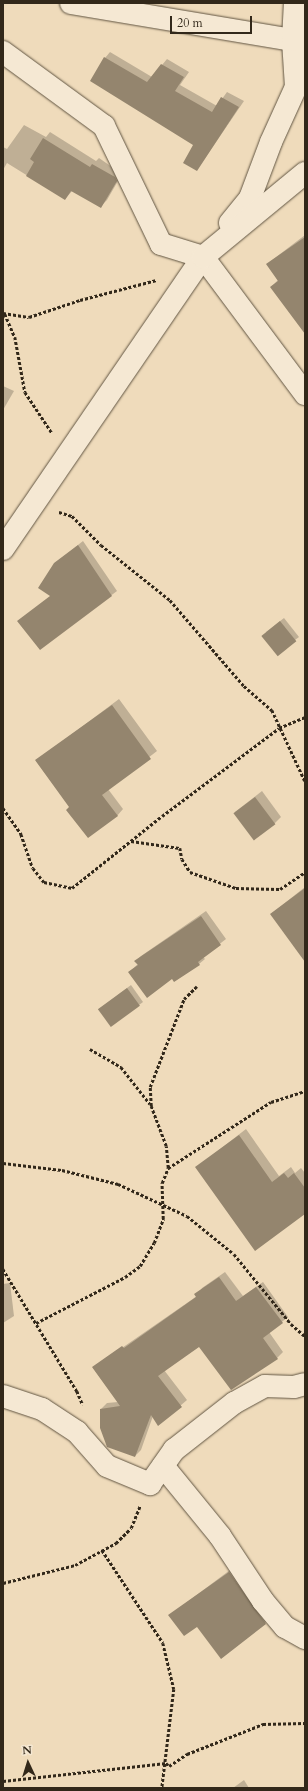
<!DOCTYPE html>
<html>
<head>
<meta charset="utf-8">
<style>
	body { margin:0 }
	#map { position:relative; width:308px; height:1791px; overflow:hidden; background:#efdbbb; font-family:Cardo,serif }
	div>[style] { position:absolute }
	[style*='--x'] { left:calc(var(--x)*1px); top:calc(var(--y)*1px); width:calc(var(--w)*1px); rotate:calc(var(--a)*1deg) }
	.shadow>* { inset:0; background:#0003 }
	.building>* { inset:0; background:#94856e; transform-origin:0 0 }
	.path>* { height:2.5px; margin-top:-1.25px; transform-origin:0; background:repeating-linear-gradient(90deg,#32281a 0 3px,transparent 0 5px) }
	.roads { filter:drop-shadow(0 0 1px #615542) drop-shadow(0 0 1px #615542) }
	.street>* { height:22px; margin:-11px; padding:0 11px; transform-origin:11px; border-radius:11px; background:#f5e8d3 }
	span { translate:-50% -50%; white-space:nowrap; text-align:center; line-height:1.15; -webkit-text-stroke:4px #f5e8d3; paint-order:stroke }
	.frame { position:absolute; inset:0; border:4px solid #32281a; pointer-events:none }
	.north { position:absolute; left:8px; top:1743px; width:40px; height:40px; -webkit-text-stroke:3px #f5e8d3; paint-order:stroke; rotate:356deg; font-size:11px; font-weight:700; line-height:16px; text-align:center; color:#32281a }
	.north::after { content:''; display:block; margin:auto; width:14px; height:18px; background:#32281a; clip-path:polygon(50% 0,100% 100%,50% 72%,0 100%) }
	.scale { position:absolute; left:170px; top:16px; width:82px; height:18px; box-sizing:border-box; border:2px solid #32281a; border-top:0; padding-left:5px; font-size:12px; line-height:14px; white-space:nowrap; color:#32281a; -webkit-text-stroke:3px #f5e8d3; paint-order:stroke }
</style>
</head>
<body>
<div id="map">
	<div class="shadow">
		<i style="clip-path:polygon(110px 52px,152px 77px,167px 59px,189px 72px,180px 85px,217px 106px,227px 92px,244px 101px,197px 170px,194px 145px,105px 58px)"></i>
		<i style="clip-path:polygon(24px 125px,46px 137px,50px 132px,96px 161px,99px 158px,122px 174px,107px 200px,100px 207px,73px 190px,65px 199px,7px 163px,3px 170px,3px 147px,7px 149px)"></i>
		<i style="clip-path:polygon(305px 235px,305px 333px,271px 287px,278px 280px,267px 264px)"></i>
		<i style="clip-path:polygon(3px 386px,14px 391px,3px 410px)"></i>
		<i style="clip-path:polygon(83px 541px,117px 591px,40px 649px,19px 621px,51px 596px,54px 564px)"></i>
		<i style="clip-path:polygon(284px 618px,299px 637px,295px 640px,266px 632px)"></i>
		<i style="clip-path:polygon(119px 699px,157px 751px,108px 789px,123px 809px,117px 816px,70px 807px,36px 761px)"></i>
		<i style="clip-path:polygon(262px 791px,281px 817px,274px 824px,235px 812px)"></i>
		<i style="clip-path:polygon(305px 887px,305px 961px,271px 914px)"></i>
		<i style="clip-path:polygon(206px 911px,226px 939px,203px 957px,205px 959px,199px 964px,175px 981px,172px 977px,129px 972px,138px 964px,136px 961px,141px 956px)"></i>
		<i style="clip-path:polygon(131px 985px,143px 1002px,139px 1005px,99px 1009px)"></i>
		<i style="clip-path:polygon(246px 1129px,279px 1176px,291px 1167px,295px 1173px,301px 1168px,305px 1173px,305px 1213px,197px 1167px)"></i>
		<i style="clip-path:polygon(225px 1272px,243px 1296px,263px 1282px,288px 1317px,269px 1332px,283px 1352px,277px 1358px,200px 1346px,164px 1370px,187px 1400px,159px 1424px,153px 1416px,141px 1450px,135px 1456px,101px 1409px,107px 1403px,118px 1402px,93px 1368px,197px 1296px,202px 1288px)"></i>
		<i style="clip-path:polygon(10px 1283px,14px 1316px,3px 1323px,3px 1284px)"></i>
		<i style="clip-path:polygon(234px 1567px,271px 1618px,265px 1623px,197px 1626px,170px 1615px)"></i>
		<i style="clip-path:polygon(244px 1780px,249px 1788px,233px 1788px)"></i>
	</div>
	<div class="building">
		<i style="clip-path:polygon(104px 57px,147px 82px,161px 64px,184px 77px,175px 91px,212px 112px,221px 97px,239px 107px,197px 171px,183px 163px,193px 145px,90px 81px)"></i>
		<i style="clip-path:polygon(43px 138px,90px 167px,92px 164px,115px 177px,117px 181px,101px 208px,71px 191px,65px 200px,26px 176px,34px 162px,30px 159px)"></i>
		<i style="clip-path:polygon(305px 237px,305px 334px,270px 287px,278px 281px,266px 264px)"></i>
		<i style="clip-path:polygon(78px 545px,112px 596px,40px 650px,17px 621px,50px 596px,38px 588px,54px 563px)"></i>
		<i style="left:280px;top:621px;width:26px;height:24px;rotate:51deg"></i>
		<i style="clip-path:polygon(112px 705px,151px 759px,102px 795px,118px 816px,88px 838px,66px 810px,69px 807px,35px 760px)"></i>
		<i style="left:255px;top:797px;width:34px;height:27px;rotate:53deg"></i>
		<i style="clip-path:polygon(305px 888px,305px 962px,270px 914px)"></i>
		<i style="clip-path:polygon(201px 916px,221px 945px,198px 962px,200px 965px,174px 982px,172px 979px,147px 998px,128px 972px,138px 965px,134px 961px)"></i>
		<i style="left:127px;top:988px;width:22px;height:36px;rotate:54deg"></i>
		<i style="clip-path:polygon(239px 1135px,272px 1182px,284px 1173px,288px 1178px,294px 1173px,305px 1188px,305px 1214px,255px 1251px,195px 1167px)"></i>
		<i style="clip-path:polygon(219px 1277px,236px 1301px,256px 1287px,283px 1323px,263px 1338px,278px 1359px,231px 1390px,199px 1347px,158px 1376px,182px 1407px,158px 1426px,151px 1415px,135px 1457px,107px 1447px,100px 1428px,100px 1409px,120px 1406px,92px 1367px,122px 1346px,124px 1348px,196px 1297px,194px 1294px)"></i>
		<i style="clip-path:polygon(229px 1572px,266px 1624px,221px 1659px,197px 1627px,184px 1636px,168px 1615px)"></i>
	</div>
	<div class="path">
		<i style="--x:3;--y:313;--w:26;--a:9"></i>
		<i style="--x:29;--y:317;--w:54;--a:-18.4"></i>
		<i style="--x:80;--y:300;--w:79;--a:-14.7"></i>
		<i style="--x:5;--y:314;--w:25;--a:67"></i>
		<i style="--x:15;--y:337;--w:56;--a:79.7"></i>
		<i style="--x:25;--y:392;--w:49;--a:56.6"></i>
		<i style="--x:59;--y:512;--w:14;--a:17"></i>
		<i style="--x:72;--y:516;--w:41;--a:45"></i>
		<i style="--x:101;--y:545;--w:88;--a:38.6"></i>
		<i style="--x:170;--y:600;--w:113;--a:49.3"></i>
		<i style="--x:244;--y:686;--w:37;--a:41"></i>
		<i style="--x:272;--y:710;--w:78;--a:65.1"></i>
		<i style="--x:3;--y:808;--w:32;--a:55"></i>
		<i style="--x:21;--y:834;--w:36;--a:71"></i>
		<i style="--x:33;--y:868;--w:18;--a:52"></i>
		<i style="--x:44;--y:882;--w:29;--a:12"></i>
		<i style="--x:72;--y:888;--w:115;--a:-38.7"></i>
		<i style="--x:162;--y:816;--w:146;--a:-36.9"></i>
		<i style="--x:279;--y:728;--w:28;--a:-23"></i>
		<i style="--x:131;--y:841;--w:49;--a:8.1"></i>
		<i style="--x:180;--y:848;--w:11;--a:80"></i>
		<i style="--x:182;--y:859;--w:15;--a:58"></i>
		<i style="--x:190;--y:872;--w:49;--a:19.2"></i>
		<i style="--x:236;--y:888;--w:44;--a:1.3"></i>
		<i style="--x:280;--y:889;--w:30;--a:-34"></i>
		<i style="--x:90;--y:1049;--w:36;--a:30"></i>
		<i style="--x:121;--y:1067;--w:47;--a:51.9"></i>
		<i style="--x:3;--y:1163;--w:59;--a:6.8"></i>
		<i style="--x:62;--y:1170;--w:58;--a:14"></i>
		<i style="--x:118;--y:1184;--w:76;--a:24.9"></i>
		<i style="--x:187;--y:1216;--w:60;--a:39"></i>
		<i style="--x:234;--y:1254;--w:90;--a:50.8"></i>
		<i style="--x:291;--y:1324;--w:18;--a:41"></i>
		<i style="--x:168;--y:1168;--w:122;--a:-32.7"></i>
		<i style="--x:271;--y:1102;--w:36;--a:-18"></i>
		<i style="--x:3;--y:1269;--w:143;--a:58.8"></i>
		<i style="--x:77;--y:1391;--w:15;--a:67"></i>
		<i style="--x:36;--y:1323;--w:100;--a:-27.3"></i>
		<i style="--x:125;--y:1277;--w:19;--a:-36"></i>
		<i style="--x:140;--y:1266;--w:27;--a:-59"></i>
		<i style="--x:154;--y:1243;--w:26;--a:-69"></i>
		<i style="--x:163;--y:1219;--w:36;--a:-92"></i>
		<i style="--x:162;--y:1183;--w:16;--a:-68"></i>
		<i style="--x:168;--y:1168;--w:22;--a:-95"></i>
		<i style="--x:166;--y:1146;--w:43;--a:-110.6"></i>
		<i style="--x:151;--y:1106;--w:19;--a:-93"></i>
		<i style="--x:150;--y:1087;--w:94;--a:-68.9"></i>
		<i style="--x:184;--y:999;--w:18;--a:-45"></i>
		<i style="--x:102;--y:1550;--w:111;--a:56.7"></i>
		<i style="--x:163;--y:1643;--w:47;--a:76.6"></i>
		<i style="--x:174;--y:1689;--w:100;--a:96.9"></i>
		<i style="--x:3;--y:1583;--w:74;--a:-14"></i>
		<i style="--x:75;--y:1565;--w:47;--a:-28.2"></i>
		<i style="--x:116;--y:1543;--w:21;--a:-45"></i>
		<i style="--x:131;--y:1528;--w:24;--a:-68"></i>
		<i style="--x:3;--y:1781;--w:164;--a:-6.3"></i>
		<i style="--x:166;--y:1763;--w:4;--a:45"></i>
		<i style="--x:169;--y:1766;--w:22;--a:-34"></i>
		<i style="--x:187;--y:1754;--w:82;--a:-21.5"></i>
		<i style="--x:263;--y:1724;--w:42;--a:-1.4"></i>
	</div>
	<div class="roads">
		<div class="street">
			<i style="--x:71;--y:3;--w:237;--a:9.5"></i>
			<i style="--x:3;--y:52;--w:125;--a:36.2"></i>
			<i style="--x:104;--y:126;--w:131;--a:64.2"></i>
			<i style="--x:161;--y:244;--w:44;--a:17.2"></i>
			<i style="--x:203;--y:257;--w:171;--a:53.3"></i>
			<i style="--x:230;--y:223;--w:32;--a:-51"></i>
			<i style="--x:250;--y:198;--w:60;--a:-69.4"></i>
			<i style="--x:271;--y:142;--w:60;--a:-65.6"></i>
			<i style="--x:296;--y:87;--w:47;--a:-93.7"></i>
			<i style="--x:293;--y:40;--w:37;--a:-87"></i>
			<i style="--x:3;--y:549;--w:354;--a:-55.6"></i>
			<i style="--x:203;--y:257;--w:132;--a:-39.5"></i>
			<i style="--x:3;--y:1396;--w:41;--a:18.4"></i>
			<i style="--x:42;--y:1409;--w:42;--a:33.3"></i>
			<i style="--x:77;--y:1432;--w:45;--a:48.6"></i>
			<i style="--x:107;--y:1466;--w:47;--a:22.7"></i>
			<i style="--x:150;--y:1484;--w:42;--a:-54.8"></i>
			<i style="--x:174;--y:1450;--w:76;--a:-38.1"></i>
			<i style="--x:234;--y:1403;--w:35;--a:-29"></i>
			<i style="--x:265;--y:1386;--w:29;--a:2"></i>
			<i style="--x:294;--y:1387;--w:11;--a:-15"></i>
			<i style="--x:163;--y:1466;--w:90;--a:50.8"></i>
			<i style="--x:220;--y:1536;--w:78;--a:56.5"></i>
			<i style="--x:263;--y:1601;--w:34;--a:50"></i>
			<i style="--x:285;--y:1627;--w:23;--a:29"></i>
		</div>
	</div>
	<div class="frame"></div>
	<div class="north">N</div>
	<div class="scale">20 m</div>
</div>
</body>
</html>
